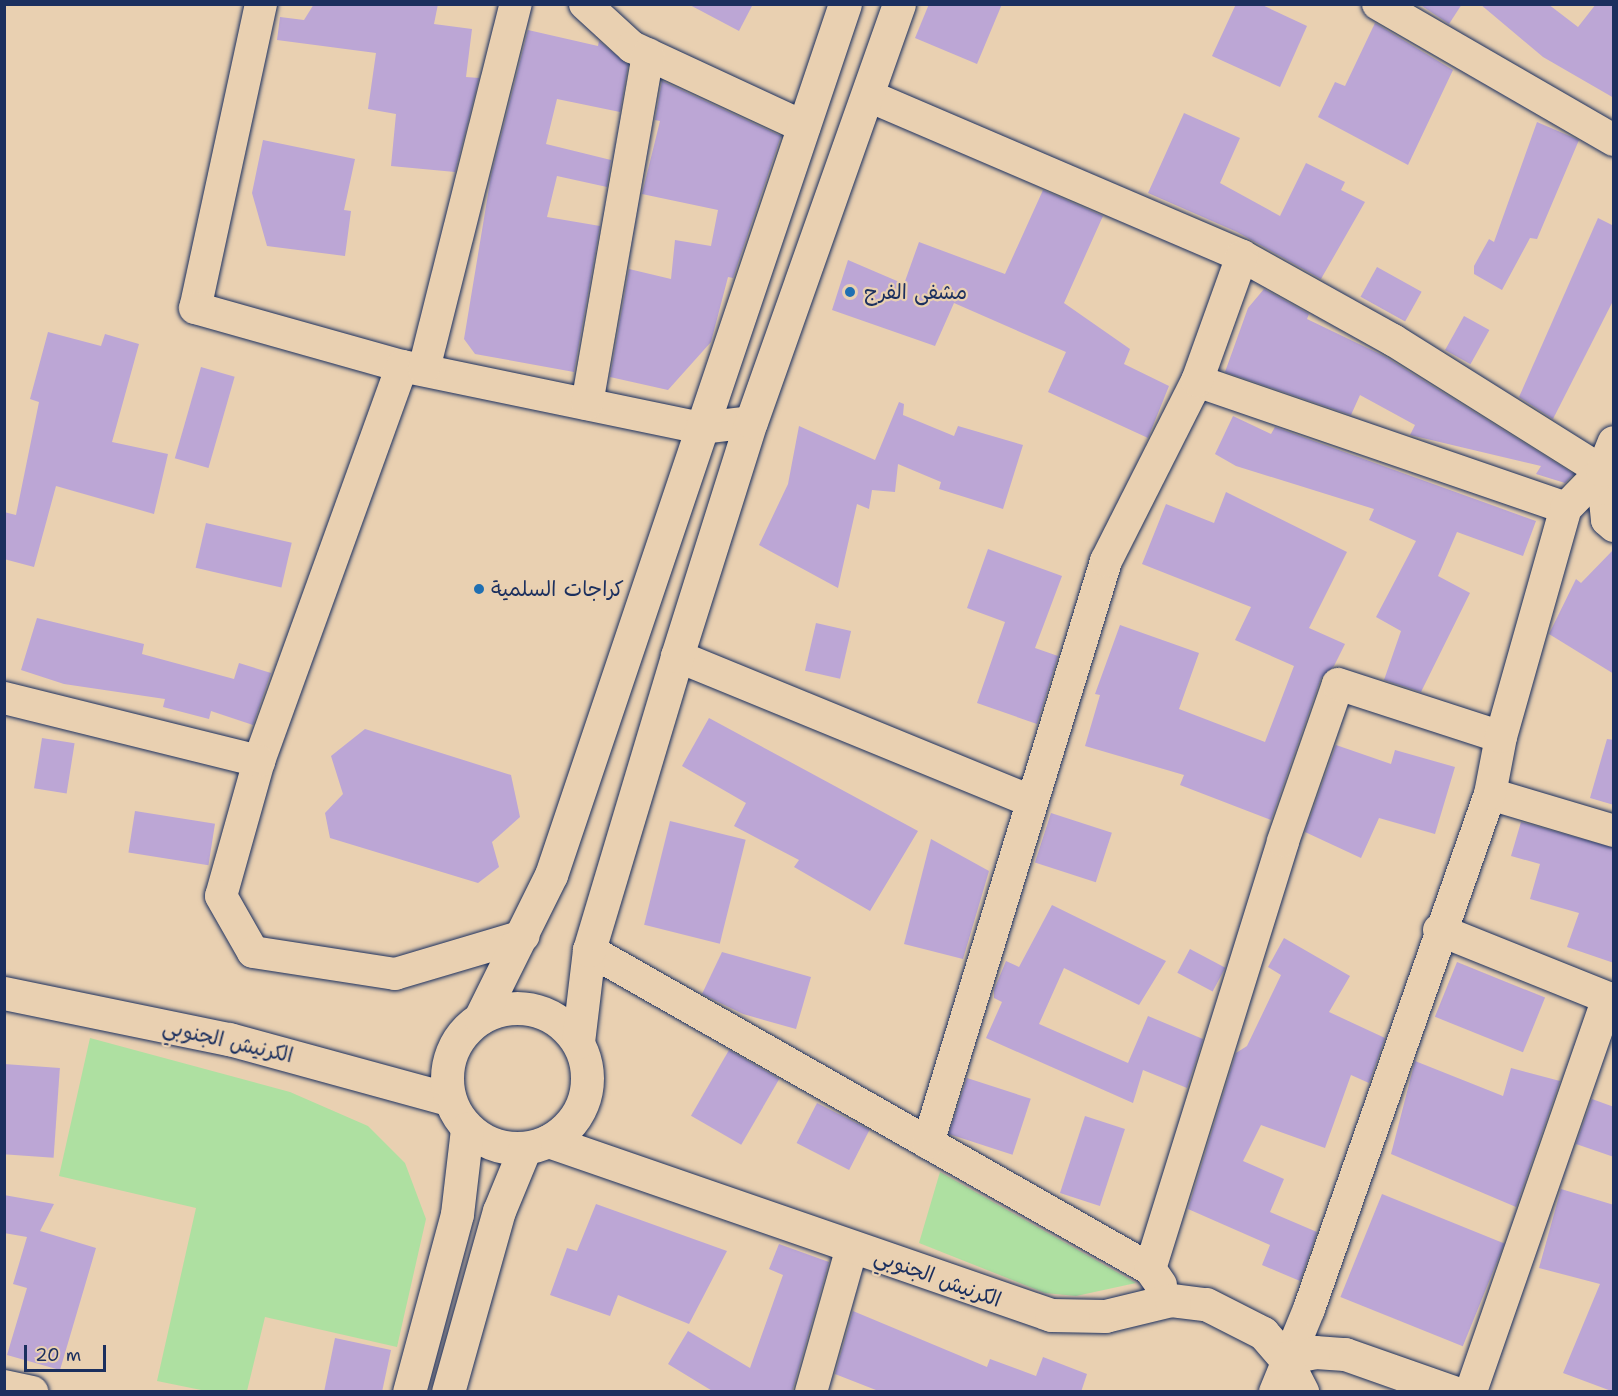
<!DOCTYPE html>
<html>
<head>
<meta charset="utf-8">
<style>
	body { margin:0 }
	#map { position:relative; width:1618px; height:1396px; overflow:hidden; background:#e9d0b1; font-family:"Shantell Sans","Playpen Sans Arabic",sans-serif }
	div>[style] { position:absolute }
	[style*='--x'] { left:calc(var(--x)*1px); top:calc(var(--y)*1px); width:calc(var(--w)*1px); rotate:calc(var(--a)*1deg) }
	.green>* { inset:0; background:#aee0a1 }
	.building>* { inset:0; background:#bca6d5; transform-origin:0 0 }
	.roads { filter:drop-shadow(0 0 2px #1b2f5e) drop-shadow(0 0 2px #1b2f5e) }
	.street>* { height:32px; margin:-16px; padding:0 16px; transform-origin:16px; border-radius:16px; background:#e9d0b1 }
	.secondary>* { height:33px; margin:-16.5px; padding:0 16.5px; transform-origin:16.5px; border-radius:16.5px; background:#e9d0b1 }
	.primary>* { height:33px; margin:-16.5px; padding:0 16.5px; transform-origin:16.5px; border-radius:16.5px; background:#e9d0b1 }
	.primary>.ring { margin:-16.5px; padding:0; box-sizing:content-box; background:none; border:33px solid #e9d0b1; border-radius:50% }
	.dots>* { width:16px; height:16px; translate:-50% -50%; box-sizing:border-box; border:3px solid #e9d0b1; border-radius:50% }
	span { translate:-50% -50%; white-space:nowrap; text-align:center; line-height:1.15; -webkit-text-stroke:4.5px #e9d0b1; paint-order:stroke }
	.poi-label { font-size:21px; color:#1b2f5e }
	.left { translate:0 -50%; text-align:left }
	.street-label { font-size:21px; color:#1b2f5e }
	.frame { position:absolute; inset:0; border:6px solid #1b2f5e; pointer-events:none }
	.scale { position:absolute; left:24px; top:1345px; width:82px; height:27px; box-sizing:border-box; border:3px solid #1b2f5e; border-top:0; padding-left:8px; font-size:18px; line-height:21px; white-space:nowrap; color:#1b2f5e; -webkit-text-stroke:4px #e9d0b1; paint-order:stroke }
</style>
</head>
<body>
<div id="map">
	<div class="green">
		<i style="clip-path:polygon(90px 1038px,290px 1092px,368px 1126px,405px 1163px,426px 1219px,397px 1347px,265px 1317px,247px 1391px,206px 1391px,157px 1381px,196px 1208px,59px 1176px)"></i>
		<i style="clip-path:polygon(940px 1172px,1136px 1283px,1076px 1296px,1045px 1293px,919px 1243px)"></i>
	</div>
	<div class="building">
		<i style="clip-path:polygon(314px 4px,438px 4px,434px 24px,472px 29px,466px 77px,479px 78px,455px 172px,391px 166px,396px 114px,368px 109px,376px 53px,277px 40px,280px 17px,304px 20px)"></i>
		<i style="clip-path:polygon(688px 4px,753px 4px,739px 31px)"></i>
		<i style="clip-path:polygon(929px 4px,1002px 4px,977px 64px,915px 38px)"></i>
		<i style="clip-path:polygon(1236px 4px,1260px 4px,1307px 26px,1280px 87px,1212px 56px)"></i>
		<i style="clip-path:polygon(1419px 4px,1462px 4px,1449px 24px)"></i>
		<i style="clip-path:polygon(1480px 4px,1548px 4px,1578px 27px,1596px 4px,1614px 4px,1614px 98px,1543px 57px)"></i>
		<i style="clip-path:polygon(1375px 23px,1453px 70px,1408px 165px,1318px 117px,1335px 82px,1345px 86px)"></i>
		<i style="clip-path:polygon(528px 30px,598px 46px,599px 41px,628px 65px,620px 112px,557px 99px,546px 144px,611px 160px,607px 187px,557px 176px,547px 217px,600px 226px,574px 372px,475px 354px,464px 339px,491px 176px)"></i>
		<i style="clip-path:polygon(662px 81px,781px 136px,733px 278px,728px 277px,711px 342px,668px 390px,610px 377px,629px 269px,671px 279px,675px 240px,711px 246px,718px 210px,642px 194px,660px 121px,655px 120px)"></i>
		<i style="clip-path:polygon(1184px 113px,1240px 138px,1220px 183px,1280px 216px,1306px 163px,1345px 182px,1341px 190px,1365px 202px,1321px 279px,1237px 232px,1148px 193px)"></i>
		<i style="clip-path:polygon(1537px 122px,1579px 140px,1537px 239px,1530px 238px,1502px 290px,1474px 274px,1474px 266px,1489px 239px,1494px 242px)"></i>
		<i style="clip-path:polygon(263px 140px,355px 159px,344px 210px,351px 211px,345px 256px,267px 246px,252px 193px)"></i>
		<i style="clip-path:polygon(1043px 190px,1103px 216px,1064px 303px,1130px 349px,1124px 364px,1169px 386px,1148px 438px,1048px 392px,1066px 352px,954px 303px,935px 346px,832px 310px,848px 260px,904px 284px,919px 242px,1005px 274px)"></i>
		<i style="clip-path:polygon(1598px 218px,1614px 226px,1614px 299px,1553px 419px,1519px 397px)"></i>
		<i style="left:1377px;top:267px;width:51px;height:34px;rotate:29deg"></i>
		<i style="clip-path:polygon(1264px 289px,1309px 314px,1307px 319px,1384px 356px,1574px 474px,1565px 483px,1536px 474px,1541px 466px,1410px 435px,1415px 425px,1360px 395px,1351px 415px,1225px 372px,1248px 308px)"></i>
		<i style="left:1464px;top:316px;width:29px;height:39px;rotate:29deg"></i>
		<i style="clip-path:polygon(48px 332px,101px 346px,105px 334px,139px 344px,112px 442px,168px 454px,154px 514px,56px 486px,34px 567px,4px 559px,4px 512px,16px 515px,39px 402px,30px 399px)"></i>
		<i style="left:201px;top:367px;width:35px;height:95px;rotate:16deg"></i>
		<i style="clip-path:polygon(899px 402px,904px 404px,903px 415px,954px 436px,958px 426px,1023px 445px,1003px 509px,939px 489px,941px 482px,898px 464px,895px 492px,872px 490px,869px 509px,857px 504px,838px 588px,759px 545px,788px 484px,799px 426px,875px 460px)"></i>
		<i style="clip-path:polygon(1233px 416px,1271px 434px,1275px 427px,1536px 521px,1523px 556px,1457px 532px,1438px 576px,1470px 593px,1421px 692px,1384px 680px,1401px 631px,1376px 617px,1416px 541px,1369px 520px,1374px 509px,1236px 466px,1215px 454px)"></i>
		<i style="clip-path:polygon(1226px 492px,1347px 552px,1309px 628px,1345px 644px,1334px 666px,1321px 678px,1271px 820px,1180px 785px,1184px 775px,1085px 746px,1100px 695px,1095px 694px,1120px 625px,1199px 653px,1179px 709px,1265px 742px,1294px 666px,1235px 640px,1251px 607px,1142px 564px,1166px 504px,1214px 523px)"></i>
		<i style="left:206px;top:523px;width:88px;height:46px;rotate:13deg"></i>
		<i style="clip-path:polygon(988px 549px,1062px 576px,1035px 648px,1058px 656px,1037px 724px,977px 703px,1005px 622px,967px 608px)"></i>
		<i style="clip-path:polygon(1614px 549px,1614px 674px,1549px 634px,1576px 579px,1581px 583px)"></i>
		<i style="clip-path:polygon(37px 618px,144px 644px,142px 654px,234px 679px,239px 663px,271px 673px,253px 725px,211px 711px,209px 719px,163px 707px,165px 699px,64px 684px,21px 670px)"></i>
		<i style="left:816px;top:623px;width:36px;height:49px;rotate:13deg"></i>
		<i style="clip-path:polygon(709px 718px,918px 831px,870px 911px,794px 867px,799px 860px,734px 826px,746px 803px,682px 766px)"></i>
		<i style="clip-path:polygon(365px 729px,511px 775px,520px 817px,492px 842px,499px 867px,478px 883px,330px 838px,325px 813px,343px 794px,331px 756px)"></i>
		<i style="left:42px;top:738px;width:33px;height:51px;rotate:9deg"></i>
		<i style="clip-path:polygon(1607px 739px,1614px 740px,1614px 805px,1590px 798px)"></i>
		<i style="clip-path:polygon(1336px 745px,1391px 764px,1395px 750px,1455px 767px,1435px 834px,1379px 818px,1361px 858px,1305px 832px)"></i>
		<i style="left:135px;top:811px;width:81px;height:42px;rotate:9deg"></i>
		<i style="left:1051px;top:813px;width:64px;height:52px;rotate:18deg"></i>
		<i style="left:670px;top:821px;width:78px;height:107px;rotate:14deg"></i>
		<i style="clip-path:polygon(1521px 822px,1614px 848px,1614px 963px,1567px 947px,1579px 913px,1530px 899px,1540px 864px,1511px 856px)"></i>
		<i style="clip-path:polygon(931px 839px,989px 871px,963px 959px,904px 944px)"></i>
		<i style="clip-path:polygon(1052px 905px,1166px 961px,1139px 1005px,1064px 968px,1039px 1024px,1128px 1063px,1148px 1016px,1203px 1039px,1187px 1088px,1143px 1070px,1133px 1103px,986px 1038px,1002px 1002px,994px 998px,994px 990px,1006px 961px,1019px 967px)"></i>
		<i style="clip-path:polygon(1284px 938px,1350px 976px,1329px 1012px,1385px 1038px,1369px 1083px,1351px 1075px,1325px 1148px,1261px 1125px,1243px 1161px,1284px 1179px,1270px 1212px,1317px 1232px,1300px 1281px,1262px 1265px,1270px 1245px,1188px 1209px,1236px 1053px,1247px 1046px,1281px 975px,1268px 967px)"></i>
		<i style="left:1190px;top:949px;width:40px;height:27px;rotate:28deg"></i>
		<i style="clip-path:polygon(722px 952px,811px 977px,796px 1029px,743px 1014px,702px 994px)"></i>
		<i style="left:1457px;top:962px;width:95px;height:59px;rotate:22deg"></i>
		<i style="left:729px;top:1050px;width:58px;height:76px;rotate:30deg"></i>
		<i style="clip-path:polygon(1415px 1061px,1503px 1096px,1511px 1068px,1560px 1081px,1516px 1207px,1391px 1154px)"></i>
		<i style="left:4px;top:1064px;width:56px;height:90px;rotate:4deg"></i>
		<i style="left:967px;top:1078px;width:67px;height:59px;rotate:18deg"></i>
		<i style="clip-path:polygon(1592px 1099px,1614px 1107px,1614px 1157px,1576px 1144px)"></i>
		<i style="left:817px;top:1103px;width:59px;height:45px;rotate:27deg"></i>
		<i style="left:1085px;top:1116px;width:42px;height:81px;rotate:18deg"></i>
		<i style="clip-path:polygon(1561px 1189px,1614px 1205px,1614px 1392px,1563px 1373px,1600px 1284px,1539px 1268px)"></i>
		<i style="left:1382px;top:1194px;width:132px;height:111px;rotate:22deg"></i>
		<i style="clip-path:polygon(4px 1195px,54px 1204px,40px 1231px,96px 1248px,60px 1370px,7px 1355px,27px 1288px,13px 1284px,27px 1237px,4px 1233px)"></i>
		<i style="clip-path:polygon(596px 1204px,727px 1251px,689px 1324px,618px 1295px,610px 1316px,550px 1295px,567px 1248px,577px 1251px)"></i>
		<i style="clip-path:polygon(779px 1244px,829px 1262px,792px 1392px,714px 1392px,668px 1364px,688px 1331px,750px 1368px,783px 1275px,769px 1269px)"></i>
		<i style="clip-path:polygon(853px 1311px,987px 1367px,990px 1359px,1036px 1376px,1043px 1357px,1087px 1374px,1081px 1392px,881px 1392px,835px 1374px)"></i>
		<i style="clip-path:polygon(335px 1338px,391px 1350px,382px 1392px,324px 1392px)"></i>
	</div>
	<div class="roads">
		<div class="street">
			<i style="--x:261;--y:4;--w:311;--a:102.2"></i>
			<i style="--x:195;--y:308;--w:215;--a:15.7"></i>
			<i style="--x:402;--y:366;--w:305;--a:11.7"></i>
			<i style="--x:701;--y:428;--w:50;--a:-6.8"></i>
			<i style="--x:585;--y:4;--w:64;--a:42.5"></i>
			<i style="--x:632;--y:47;--w:190;--a:24.9"></i>
			<i style="--x:1378;--y:4;--w:272;--a:30"></i>
			<i style="--x:869;--y:96;--w:406;--a:23.2"></i>
			<i style="--x:1242;--y:256;--w:173;--a:29.1"></i>
			<i style="--x:1393;--y:340;--w:247;--a:32.1"></i>
			<i style="--x:1602;--y:471;--w:49;--a:84.2"></i>
			<i style="--x:1607;--y:520;--w:9;--a:41"></i>
			<i style="--x:402;--y:366;--w:420;--a:109.9"></i>
			<i style="--x:259;--y:761;--w:140;--a:105.7"></i>
			<i style="--x:221;--y:896;--w:64;--a:60.3"></i>
			<i style="--x:253;--y:952;--w:144;--a:8.8"></i>
			<i style="--x:395;--y:974;--w:134;--a:-16.5"></i>
			<i style="--x:424;--y:369;--w:376;--a:-75.9"></i>
			<i style="--x:1197;--y:381;--w:390;--a:19"></i>
			<i style="--x:587;--y:404;--w:355;--a:-80.1"></i>
			<i style="--x:677;--y:656;--w:382;--a:22.3"></i>
			<i style="--x:4;--y:698;--w:263;--a:13.9"></i>
			<i style="--x:1490;--y:794;--w:129;--a:16.6"></i>
			<i style="--x:1439;--y:930;--w:182;--a:21.9"></i>
			<i style="--x:1608;--y:998;--w:417;--a:109.2"></i>
			<i style="--x:589;--y:950;--w:645;--a:29.62"></i>
			<i style="--x:1150;--y:1269;--w:19;--a:55"></i>
			<i style="--x:928;--y:1143;--w:609;--a:-72.99"></i>
			<i style="--x:1106;--y:561;--w:202;--a:-63.2"></i>
			<i style="--x:1197;--y:381;--w:133;--a:-70.2"></i>
			<i style="--x:1150;--y:1269;--w:448;--a:-72.7"></i>
			<i style="--x:1283;--y:841;--w:166;--a:-70.7"></i>
			<i style="--x:1338;--y:684;--w:171;--a:18"></i>
			<i style="--x:4;--y:1386;--w:29;--a:12"></i>
			<i style="--x:811;--y:1392;--w:151;--a:-74.2"></i>
			<i style="--x:1275;--y:1392;--w:90;--a:-67.7"></i>
			<i style="--x:1309;--y:1309;--w:546;--a:-70.64"></i>
			<i style="--x:1490;--y:794;--w:58;--a:-79.1"></i>
			<i style="--x:1501;--y:737;--w:238;--a:-74.2"></i>
			<i style="--x:1566;--y:508;--w:52;--a:-45.8"></i>
			<i style="--x:1602;--y:471;--w:31;--a:-68"></i>
		</div>
		<div class="secondary">
			<i style="--x:4;--y:993;--w:230;--a:11.6"></i>
			<i style="--x:229;--y:1039;--w:228;--a:15.3"></i>
			<i style="--x:548;--y:1141;--w:532;--a:19.08"></i>
			<i style="--x:1051;--y:1315;--w:54;--a:1.1"></i>
			<i style="--x:1105;--y:1316;--w:68;--a:-13.6"></i>
			<i style="--x:1171;--y:1300;--w:35;--a:7"></i>
			<i style="--x:1206;--y:1304;--w:64;--a:27"></i>
			<i style="--x:1263;--y:1333;--w:33;--a:49"></i>
			<i style="--x:1285;--y:1358;--w:38;--a:63"></i>
			<i style="--x:1285;--y:1358;--w:31;--a:-11"></i>
			<i style="--x:1315;--y:1352;--w:30;--a:4"></i>
			<i style="--x:1345;--y:1354;--w:114;--a:19.4"></i>
		</div>
		<div class="primary">
			<i class="ring" style="left:447px;top:1008px;width:107px;height:107px"></i>
			<i style="--x:480;--y:1018;--w:160;--a:-63.6"></i>
			<i style="--x:551;--y:875;--w:919;--a:-71.35"></i>
			<i style="--x:578;--y:1042;--w:93;--a:-83.2"></i>
			<i style="--x:589;--y:950;--w:307;--a:-73.3"></i>
			<i style="--x:677;--y:656;--w:245;--a:-72.5"></i>
			<i style="--x:751;--y:422;--w:443;--a:-70.5"></i>
			<i style="--x:409;--y:1392;--w:184;--a:-74.9"></i>
			<i style="--x:457;--y:1214;--w:86;--a:-83.3"></i>
			<i style="--x:448;--y:1392;--w:188;--a:-74.3"></i>
			<i style="--x:499;--y:1211;--w:68;--a:-67.6"></i>
		</div>
	</div>
	<div class="dots">
		<i style="left:850px;top:292px;background:#1f6fb2"></i>
		<i style="left:479px;top:589px;background:#1f6fb2"></i>
	</div>
	<div class="poi-label">
		<span class="left" style="left:864px;top:292px">مشفى الفرج</span>
		<span class="left" style="left:491px;top:589px">كراجات السلمية</span>
	</div>
	<div class="street-label">
		<span style="left:228px;top:1041px;rotate:13deg">الكرنيش الجنوبي</span>
		<span style="left:938px;top:1278px;rotate:20deg">الكرنيش الجنوبي</span>
	</div>
	<div class="frame"></div>
	<div class="scale">20 m</div>
</div>
</body>
</html>
